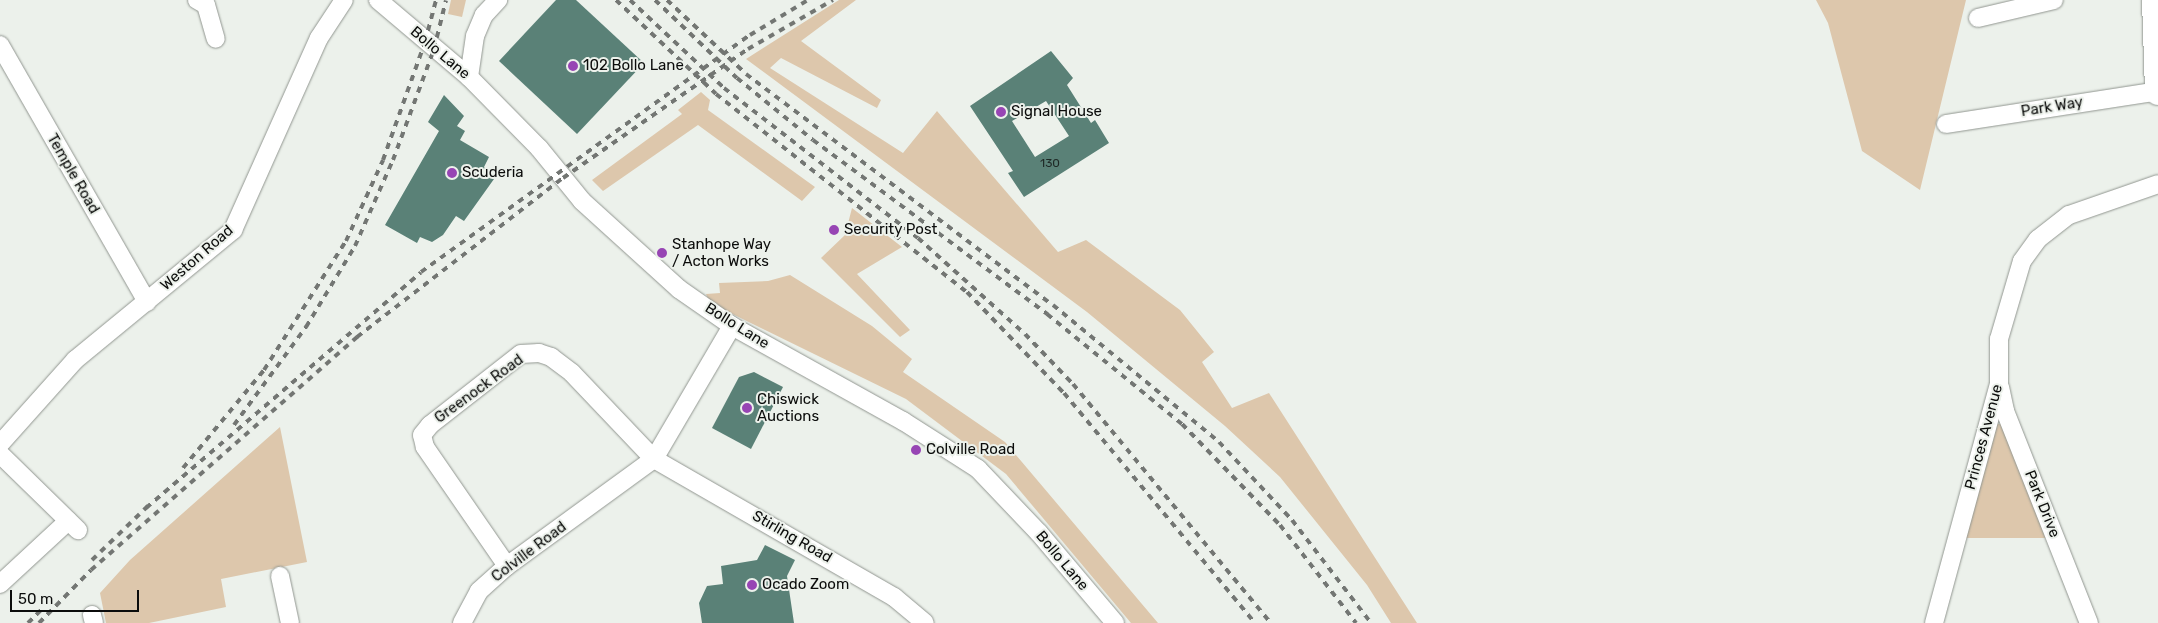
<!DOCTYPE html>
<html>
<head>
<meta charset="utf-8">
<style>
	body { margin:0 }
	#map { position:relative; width:2158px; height:623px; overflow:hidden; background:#ecf1eb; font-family:Rubik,sans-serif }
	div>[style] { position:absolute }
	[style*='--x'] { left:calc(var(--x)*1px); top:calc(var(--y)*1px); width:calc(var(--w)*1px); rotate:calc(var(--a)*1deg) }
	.green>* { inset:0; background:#ddc7ac }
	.building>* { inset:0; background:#5a8177 }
	.roads { filter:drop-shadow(0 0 1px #919690) drop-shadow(0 0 1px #919690) }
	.minor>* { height:18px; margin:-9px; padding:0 9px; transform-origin:9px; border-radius:9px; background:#fff }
	.highway>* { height:26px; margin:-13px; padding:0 13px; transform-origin:13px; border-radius:13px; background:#fff }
	.rail>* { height:4px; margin-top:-2px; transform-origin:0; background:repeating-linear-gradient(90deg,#737673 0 6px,transparent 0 12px) }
	.dots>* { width:14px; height:14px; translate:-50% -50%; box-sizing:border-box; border:2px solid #ecf1eb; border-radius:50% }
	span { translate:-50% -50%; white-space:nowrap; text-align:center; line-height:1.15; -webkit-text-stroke:4px #ecf1eb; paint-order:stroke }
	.number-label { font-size:12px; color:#1f2926 }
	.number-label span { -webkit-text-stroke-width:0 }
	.street-label { font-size:15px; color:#0b0c0b }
	.poi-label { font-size:15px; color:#0b0c0b }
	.left { translate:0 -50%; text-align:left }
	.scale { position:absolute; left:10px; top:590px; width:129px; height:22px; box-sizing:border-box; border:2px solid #0b0c0b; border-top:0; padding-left:6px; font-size:15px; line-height:18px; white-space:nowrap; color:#0b0c0b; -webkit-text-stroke:4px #ecf1eb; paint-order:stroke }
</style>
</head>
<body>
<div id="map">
	<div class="green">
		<i style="clip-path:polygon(451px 0,466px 0,462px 17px,448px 14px)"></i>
		<i style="clip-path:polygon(839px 0,856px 0,801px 41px,881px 100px,877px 108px,781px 58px,770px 68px,903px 153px,937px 111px,1058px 252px,1086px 240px,1180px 310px,1214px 352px,1202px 362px,1232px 408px,1269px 393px,1417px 623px,1391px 623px,1367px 585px,1280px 477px,1225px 426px,1087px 312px,746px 59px)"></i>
		<i style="clip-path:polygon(1816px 0,1966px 0,1920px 190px,1862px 151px,1828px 23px)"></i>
		<i style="clip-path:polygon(701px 92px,710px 100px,708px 110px,815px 187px,802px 201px,698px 125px,603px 191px,592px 180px,682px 114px,678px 110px)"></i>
		<i style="clip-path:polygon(852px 208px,902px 247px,857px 274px,910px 330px,900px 337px,821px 258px,845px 235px)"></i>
		<i style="clip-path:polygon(790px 275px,872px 326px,912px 359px,903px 372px,1005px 442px,1158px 623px,1131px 623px,1006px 474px,906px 399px,710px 303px,706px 294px,720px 293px,719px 283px,768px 281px)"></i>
		<i style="clip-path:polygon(1992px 424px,2006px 424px,2047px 538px,1966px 538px)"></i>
		<i style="clip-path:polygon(280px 427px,307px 562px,221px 579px,226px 607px,149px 623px,106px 623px,100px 593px,130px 560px)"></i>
	</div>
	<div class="building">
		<i style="clip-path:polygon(556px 0,576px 0,644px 63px,577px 134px,499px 61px)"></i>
		<i style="clip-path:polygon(evenodd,1051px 51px,1073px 78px,1067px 85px,1091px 123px,1095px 120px,1109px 143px,1024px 197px,1008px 173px,1013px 171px,970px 106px,1051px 51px,1046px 101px,1069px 136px,1035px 157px,1012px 121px,1046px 101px)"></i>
		<i style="clip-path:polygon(444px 95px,464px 116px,457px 126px,465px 131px,460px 140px,489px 157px,484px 167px,494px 179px,464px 221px,456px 216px,443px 235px,432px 242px,420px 237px,417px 243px,385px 225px,439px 131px,428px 122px)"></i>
		<i style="clip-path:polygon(754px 372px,783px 387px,751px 449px,712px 428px,739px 377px)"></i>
		<i style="clip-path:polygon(765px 545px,795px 560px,787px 576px,794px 623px,702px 623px,699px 603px,707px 586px,723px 584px,721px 566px,757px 560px)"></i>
	</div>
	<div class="roads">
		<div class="minor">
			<i style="--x:197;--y:0;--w:10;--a:29"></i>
			<i style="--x:206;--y:5;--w:35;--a:74"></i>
			<i style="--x:378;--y:0;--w:119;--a:40.2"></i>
			<i style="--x:469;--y:77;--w:100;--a:45.4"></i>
			<i style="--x:539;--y:148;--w:68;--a:50.9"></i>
			<i style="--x:582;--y:201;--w:131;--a:42.2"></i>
			<i style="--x:679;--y:289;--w:65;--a:34.9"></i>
			<i style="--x:732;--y:326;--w:196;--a:29.1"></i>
			<i style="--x:903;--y:421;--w:89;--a:32.6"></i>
			<i style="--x:978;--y:469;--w:88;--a:46.4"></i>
			<i style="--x:1039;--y:533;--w:118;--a:49.8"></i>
			<i style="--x:1978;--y:18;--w:78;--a:-13.3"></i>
			<i style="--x:0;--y:45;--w:296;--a:60.2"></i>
			<i style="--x:469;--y:77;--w:41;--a:-81.7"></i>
			<i style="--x:475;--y:36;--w:23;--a:-67"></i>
			<i style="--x:484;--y:15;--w:21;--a:-47"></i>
			<i style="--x:1946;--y:124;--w:215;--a:-8.8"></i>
			<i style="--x:2000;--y:387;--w:25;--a:78"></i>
			<i style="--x:2005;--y:411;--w:228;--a:68.4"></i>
			<i style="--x:0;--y:444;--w:113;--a:-48.2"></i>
			<i style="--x:75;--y:360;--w:205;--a:-39.4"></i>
			<i style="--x:233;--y:230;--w:210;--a:-65.9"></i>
			<i style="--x:319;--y:38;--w:45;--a:-56.7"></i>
			<i style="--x:0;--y:454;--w:109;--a:44.3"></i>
			<i style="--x:507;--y:566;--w:145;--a:-124.6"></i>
			<i style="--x:425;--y:447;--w:12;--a:-104"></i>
			<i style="--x:422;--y:435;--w:13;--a:-51"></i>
			<i style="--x:430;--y:425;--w:115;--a:-38"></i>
			<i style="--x:521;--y:354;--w:18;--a:-3"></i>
			<i style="--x:539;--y:353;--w:13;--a:18"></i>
			<i style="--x:551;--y:357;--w:26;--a:37"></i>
			<i style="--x:572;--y:373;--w:119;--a:46.4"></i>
			<i style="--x:654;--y:459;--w:277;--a:29.9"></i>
			<i style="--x:894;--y:597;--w:40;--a:40"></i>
			<i style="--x:280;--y:576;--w:48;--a:78"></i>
			<i style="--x:0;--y:584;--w:93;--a:-42.8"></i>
			<i style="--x:92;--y:615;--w:8;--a:76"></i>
			<i style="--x:462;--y:623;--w:36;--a:-62"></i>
			<i style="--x:479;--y:591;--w:38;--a:-42"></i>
			<i style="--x:507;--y:566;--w:182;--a:-36.1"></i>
			<i style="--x:654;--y:459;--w:154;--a:-59.6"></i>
			<i style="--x:1934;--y:623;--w:248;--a:-74.8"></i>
			<i style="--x:1999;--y:384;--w:45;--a:-90"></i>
			<i style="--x:1999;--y:339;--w:81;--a:-73.6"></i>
			<i style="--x:2022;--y:261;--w:27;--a:-54"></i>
			<i style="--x:2038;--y:239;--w:39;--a:-38"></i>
			<i style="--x:2069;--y:215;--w:94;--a:-19.2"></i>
		</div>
		<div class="highway">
			<i style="--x:2155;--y:0;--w:92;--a:88.1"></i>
		</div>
	</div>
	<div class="rail">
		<i style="--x:616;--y:0;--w:137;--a:43.2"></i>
		<i style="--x:716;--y:94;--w:320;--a:38.3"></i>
		<i style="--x:967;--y:292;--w:140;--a:46.2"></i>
		<i style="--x:1064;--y:393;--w:299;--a:50.3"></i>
		<i style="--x:630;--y:0;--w:129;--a:43.1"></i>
		<i style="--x:724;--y:88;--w:245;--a:37.7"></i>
		<i style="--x:918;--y:238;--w:144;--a:41.9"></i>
		<i style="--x:1025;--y:334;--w:69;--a:46.2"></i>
		<i style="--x:1073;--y:384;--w:310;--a:50.4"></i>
		<i style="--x:655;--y:0;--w:113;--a:43.6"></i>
		<i style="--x:737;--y:78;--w:98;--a:39.2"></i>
		<i style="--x:813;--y:140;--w:292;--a:36.6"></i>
		<i style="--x:1047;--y:314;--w:174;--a:39.2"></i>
		<i style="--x:1182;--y:424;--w:141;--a:45.9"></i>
		<i style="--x:1280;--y:525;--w:124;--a:52.2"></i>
		<i style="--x:667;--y:0;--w:108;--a:43.1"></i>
		<i style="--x:746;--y:74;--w:384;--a:37"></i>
		<i style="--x:1053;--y:305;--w:215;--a:39.5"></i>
		<i style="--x:1219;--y:442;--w:107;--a:46.9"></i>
		<i style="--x:1292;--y:520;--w:130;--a:52.5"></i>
		<i style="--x:234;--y:425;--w:122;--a:-53.7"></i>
		<i style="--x:306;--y:327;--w:95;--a:-58.8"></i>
		<i style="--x:355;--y:246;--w:94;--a:-66.2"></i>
		<i style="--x:393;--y:160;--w:118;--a:-69.7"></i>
		<i style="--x:434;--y:49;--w:50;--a:-76.2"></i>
		<i style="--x:183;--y:468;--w:127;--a:-50.4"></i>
		<i style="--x:264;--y:370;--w:153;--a:-57.6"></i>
		<i style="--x:346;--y:241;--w:89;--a:-65.4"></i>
		<i style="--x:383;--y:160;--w:125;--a:-70.4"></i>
		<i style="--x:425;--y:42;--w:43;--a:-75.3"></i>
		<i style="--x:146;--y:508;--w:362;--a:-40.6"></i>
		<i style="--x:421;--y:272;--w:405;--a:-35.8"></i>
		<i style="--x:750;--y:35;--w:68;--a:-31.1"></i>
		<i style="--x:92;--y:560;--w:82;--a:-44"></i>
		<i style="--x:28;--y:623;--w:20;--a:-45"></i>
		<i style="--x:39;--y:623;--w:74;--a:-45.5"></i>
		<i style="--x:91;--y:570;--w:354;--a:-41.2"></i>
		<i style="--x:357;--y:337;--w:260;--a:-37.7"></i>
		<i style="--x:563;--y:178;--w:226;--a:-34.9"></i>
		<i style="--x:748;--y:49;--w:98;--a:-30"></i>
	</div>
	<div class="dots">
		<i style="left:573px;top:66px;background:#9745b4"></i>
		<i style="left:1001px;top:112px;background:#9745b4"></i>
		<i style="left:452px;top:173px;background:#9745b4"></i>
		<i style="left:834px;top:230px;background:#9745b4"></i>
		<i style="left:662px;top:253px;background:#9745b4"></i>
		<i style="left:747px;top:408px;background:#9745b4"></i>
		<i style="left:916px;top:450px;background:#9745b4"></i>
		<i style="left:752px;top:585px;background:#9745b4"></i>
	</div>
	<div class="number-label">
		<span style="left:1050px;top:164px">130</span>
	</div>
	<div class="street-label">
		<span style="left:440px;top:53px;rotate:40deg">Bollo Lane</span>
		<span style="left:2052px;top:107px;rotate:-9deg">Park Way</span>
		<span style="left:73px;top:174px;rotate:60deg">Temple Road</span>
		<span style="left:197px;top:258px;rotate:-41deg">Weston Road</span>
		<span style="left:737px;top:326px;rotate:32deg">Bollo Lane</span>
		<span style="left:479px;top:389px;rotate:-36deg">Greenock Road</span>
		<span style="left:1984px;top:437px;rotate:-75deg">Princes Avenue</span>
		<span style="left:2042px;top:504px;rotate:68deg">Park Drive</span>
		<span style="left:792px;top:537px;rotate:30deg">Stirling Road</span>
		<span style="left:529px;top:552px;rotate:-37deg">Colville Road</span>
		<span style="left:1062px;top:561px;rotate:50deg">Bollo Lane</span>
	</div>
	<div class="poi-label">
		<span class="left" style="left:583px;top:66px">102 Bollo Lane</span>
		<span class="left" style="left:1011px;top:112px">Signal House</span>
		<span class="left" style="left:462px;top:173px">Scuderia</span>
		<span class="left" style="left:844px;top:230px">Security Post</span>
		<span class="left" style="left:672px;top:253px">Stanhope Way<br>/ Acton Works</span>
		<span class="left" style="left:757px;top:408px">Chiswick<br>Auctions</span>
		<span class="left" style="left:926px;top:450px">Colville Road</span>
		<span class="left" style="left:762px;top:585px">Ocado Zoom</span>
	</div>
	<div class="scale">50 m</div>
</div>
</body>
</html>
